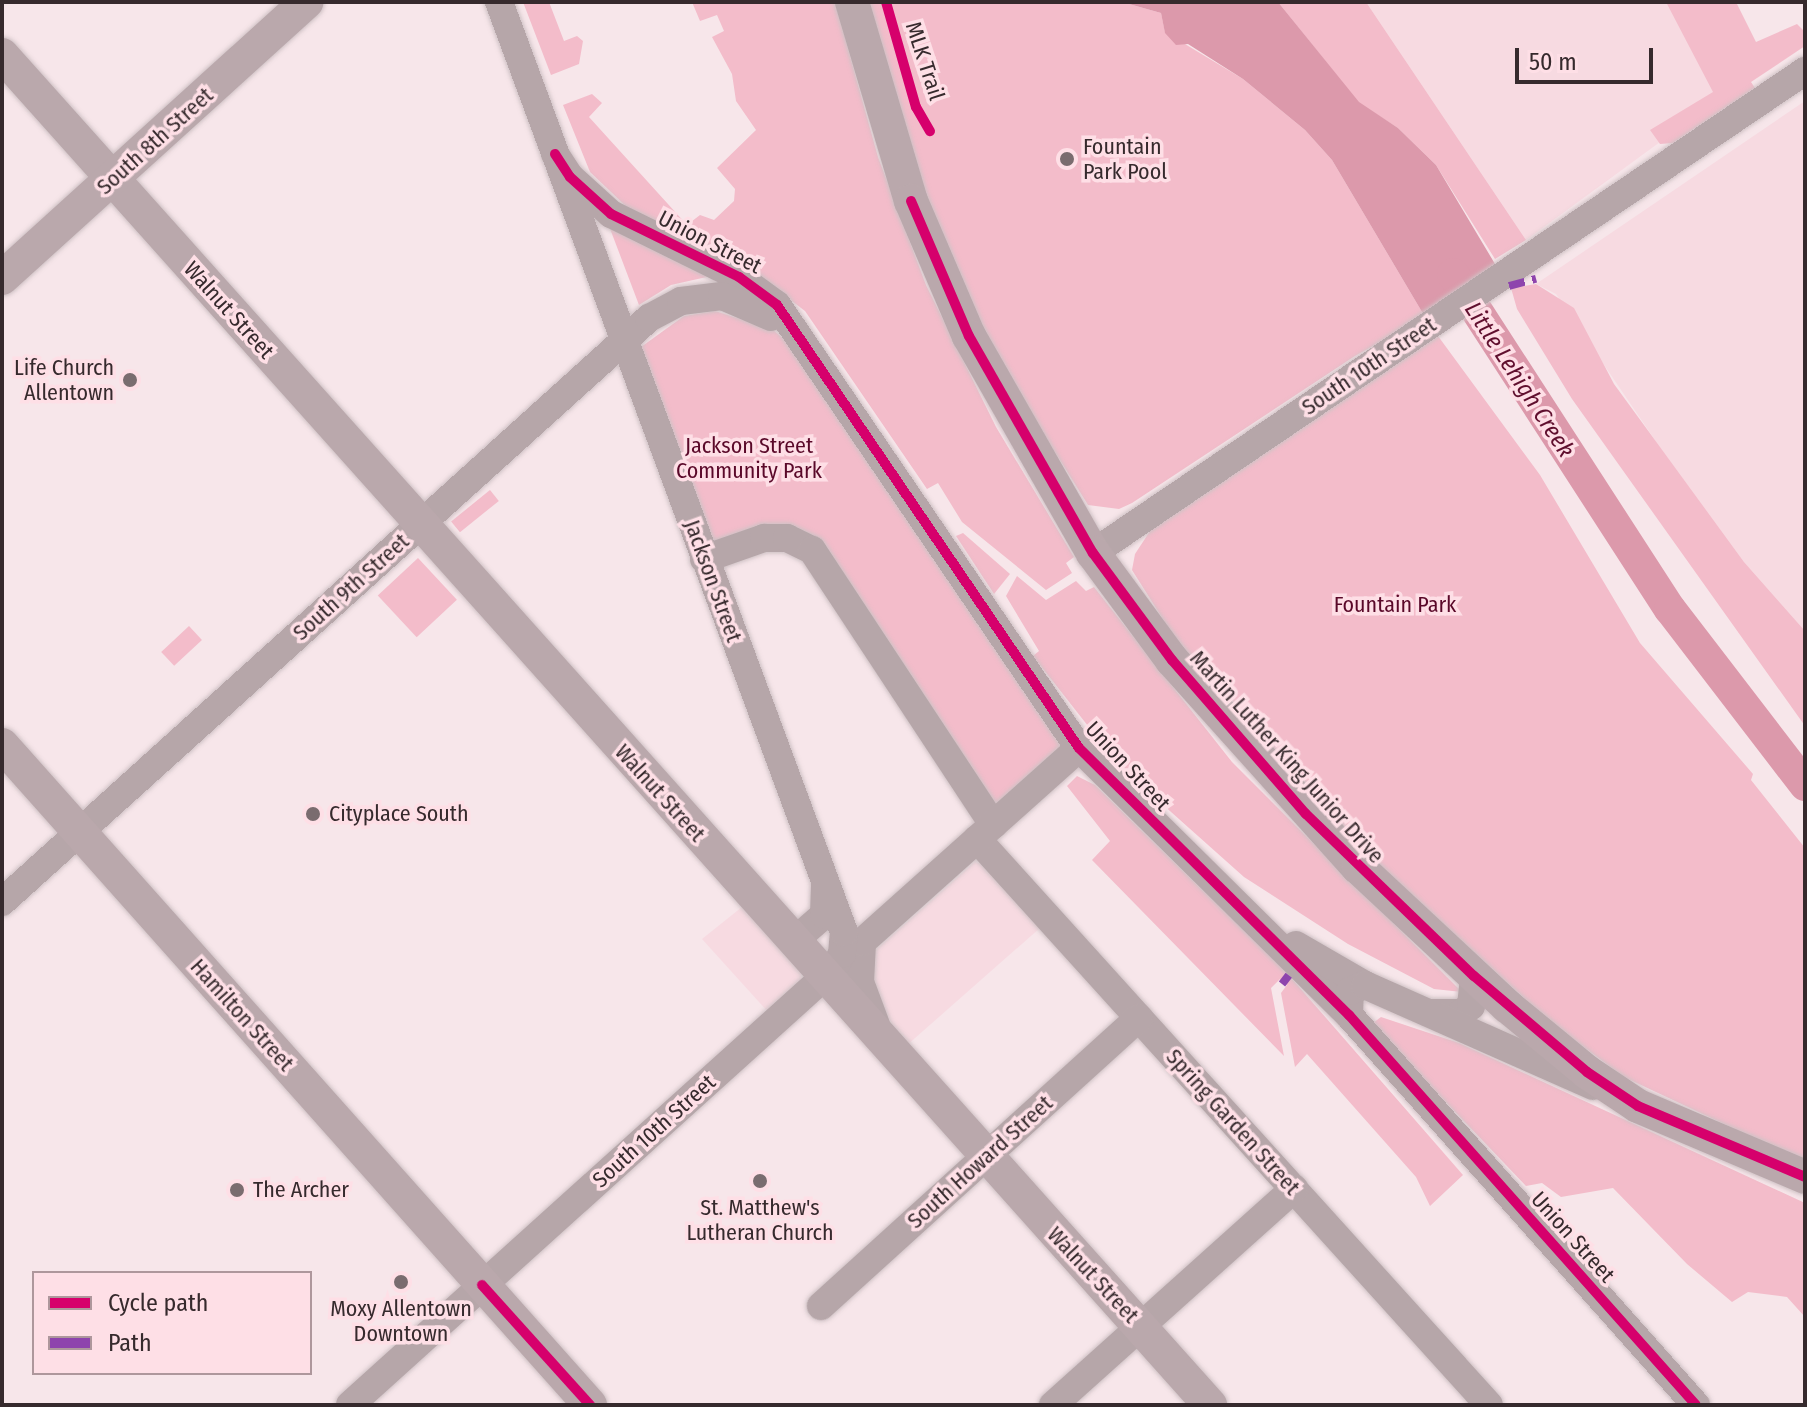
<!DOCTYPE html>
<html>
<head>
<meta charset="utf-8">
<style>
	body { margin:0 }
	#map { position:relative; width:1807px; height:1407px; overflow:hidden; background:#f7e6ea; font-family:"Fira Sans Condensed",sans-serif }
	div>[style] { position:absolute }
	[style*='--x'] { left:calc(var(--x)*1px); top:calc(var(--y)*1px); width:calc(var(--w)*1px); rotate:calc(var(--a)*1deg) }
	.built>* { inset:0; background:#f7dae1 }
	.green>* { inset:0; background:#f3bcca; transform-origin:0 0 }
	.water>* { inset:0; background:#dc99ab }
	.river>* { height:32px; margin:-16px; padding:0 16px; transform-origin:16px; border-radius:16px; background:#dc99ab }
	.roads { filter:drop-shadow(0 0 2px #cfc2c5) drop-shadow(0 0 2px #cfc2c5) }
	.minor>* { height:28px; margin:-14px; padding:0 14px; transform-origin:14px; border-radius:14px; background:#b6a6a9 }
	.major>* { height:34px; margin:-17px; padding:0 17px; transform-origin:17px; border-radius:17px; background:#baa8ac }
	.quiet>* { height:8px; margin-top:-4px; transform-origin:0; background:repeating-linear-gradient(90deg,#8e44ad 0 16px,transparent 0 24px) }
	.cycleway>* { height:10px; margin:-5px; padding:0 5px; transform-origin:5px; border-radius:5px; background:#d6006c }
	.dots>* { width:22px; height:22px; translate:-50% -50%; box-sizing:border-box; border:4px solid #fedfe6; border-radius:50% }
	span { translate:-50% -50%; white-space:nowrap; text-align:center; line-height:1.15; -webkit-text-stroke:7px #fedfe6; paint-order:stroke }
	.street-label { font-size:22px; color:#362a2d }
	.poi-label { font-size:22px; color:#362a2d }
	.left { translate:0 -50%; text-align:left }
	.right { translate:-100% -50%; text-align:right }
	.park-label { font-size:22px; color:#5a0829 }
	.water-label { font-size:24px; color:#600f2e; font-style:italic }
	.frame { position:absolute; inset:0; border:4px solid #362a2d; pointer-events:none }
	.legend { position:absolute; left:32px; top:1271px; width:280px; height:104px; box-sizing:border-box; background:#fedfe6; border:2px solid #ae979c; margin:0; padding:10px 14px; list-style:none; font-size:24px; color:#362a2d }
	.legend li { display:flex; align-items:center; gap:16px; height:40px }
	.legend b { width:40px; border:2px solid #ae979c }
	.scale { position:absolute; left:1515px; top:48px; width:138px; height:36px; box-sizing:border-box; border:4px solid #362a2d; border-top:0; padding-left:10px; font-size:24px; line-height:28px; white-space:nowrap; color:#362a2d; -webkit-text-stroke:6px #fedfe6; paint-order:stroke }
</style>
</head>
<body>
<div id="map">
	<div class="built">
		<i style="clip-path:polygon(1366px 2px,1695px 2px,1738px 85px,1526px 240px)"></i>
		<i style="clip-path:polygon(1805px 101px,1805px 631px,1744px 562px,1659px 446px,1556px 294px,1536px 284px)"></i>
		<i style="clip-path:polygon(975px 862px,984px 865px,1040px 928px,906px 1046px,875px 997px,869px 956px)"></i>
		<i style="clip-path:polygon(742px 907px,801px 973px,801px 980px,769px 1013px,702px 939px)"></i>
	</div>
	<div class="green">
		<i style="clip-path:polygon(523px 2px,549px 2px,564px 41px,577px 36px,583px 41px,579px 64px,551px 75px)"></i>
		<i style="clip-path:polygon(692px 2px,835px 2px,878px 157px,926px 285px,996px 427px,1074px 557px,1066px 563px,1072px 573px,1046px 590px,962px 522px,938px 483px,927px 489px,805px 311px,742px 263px,632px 212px,590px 172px,563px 105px,592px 94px,602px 103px,589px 117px,687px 225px,700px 215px,714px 220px,734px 201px,735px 189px,717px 168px,756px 130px,736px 101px,732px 74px,712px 37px,724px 31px,717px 15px,700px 21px)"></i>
		<i style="clip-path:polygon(866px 2px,1122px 2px,1161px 13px,1165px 32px,1243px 79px,1305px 130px,1332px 160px,1425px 317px,1355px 356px,1132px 503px,1119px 509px,1088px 505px,982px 335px,934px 224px)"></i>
		<i style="clip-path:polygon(1278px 2px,1366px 2px,1526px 240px,1495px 259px,1436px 165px,1398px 128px,1359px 103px)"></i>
		<i style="clip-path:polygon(1666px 2px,1736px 2px,1756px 42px,1797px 24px,1805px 32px,1805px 46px,1751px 82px,1755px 88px,1673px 143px,1660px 144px,1650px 130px,1713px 92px)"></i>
		<i style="clip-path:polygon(609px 226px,711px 276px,671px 285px,639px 305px)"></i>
		<i style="clip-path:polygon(1536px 284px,1574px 308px,1614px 384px,1744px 562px,1805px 631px,1805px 726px,1572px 399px,1517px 309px,1511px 288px)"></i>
		<i style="clip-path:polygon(715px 311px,772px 329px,786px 341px,1062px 748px,992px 811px,828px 554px,710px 541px,641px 347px,684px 316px)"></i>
		<i style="clip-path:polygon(1438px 336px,1540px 475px,1640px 643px,1753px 774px,1751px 780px,1805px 848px,1805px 1162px,1624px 1077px,1549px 1021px,1359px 846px,1178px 643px,1132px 570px,1135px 554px,1152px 528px)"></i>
		<i style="left:490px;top:490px;width:14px;height:50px;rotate:51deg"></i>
		<i style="clip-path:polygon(963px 533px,1010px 574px,994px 594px,956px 536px)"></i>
		<i style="left:418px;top:558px;width:57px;height:55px;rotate:47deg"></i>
		<i style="clip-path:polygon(1017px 576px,1046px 600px,1076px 581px,1086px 591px,1094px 587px,1232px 762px,1462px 992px,1434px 989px,1348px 944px,1244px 877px,1143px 787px,1110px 754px,1033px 656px,1039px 651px,1006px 596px)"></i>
		<i style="left:189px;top:626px;width:19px;height:38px;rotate:47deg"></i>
		<i style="clip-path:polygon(1077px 776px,1095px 785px,1286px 972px,1463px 1175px,1430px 1206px,1416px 1177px,1307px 1054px,1295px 1067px,1281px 993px,1287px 985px,1280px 979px,1271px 988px,1284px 1056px,1092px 860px,1110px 841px,1067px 786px)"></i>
		<i style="clip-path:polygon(1381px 1017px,1459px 1043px,1805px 1203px,1805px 1317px,1787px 1297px,1748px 1292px,1732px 1302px,1687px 1264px,1613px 1188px,1561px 1197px,1542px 1183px,1526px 1186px,1376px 1029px,1373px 1023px)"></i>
	</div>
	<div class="water">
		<i style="clip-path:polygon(1122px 2px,1278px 2px,1359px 102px,1398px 128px,1436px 165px,1498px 269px,1425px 317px,1332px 160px,1305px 130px,1243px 79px,1188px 44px,1176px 45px,1165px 33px,1161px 13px)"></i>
	</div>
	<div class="river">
		<i style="--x:1453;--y:274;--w:399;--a:57.1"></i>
		<i style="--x:1670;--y:609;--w:222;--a:52.5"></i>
	</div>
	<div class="roads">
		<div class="minor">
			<i style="--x:555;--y:154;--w:27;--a:57"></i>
			<i style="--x:570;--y:177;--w:55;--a:42.1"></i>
			<i style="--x:611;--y:214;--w:143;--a:26.2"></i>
			<i style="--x:739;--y:277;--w:47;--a:36.4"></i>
			<i style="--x:777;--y:305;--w:536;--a:55.72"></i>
			<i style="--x:1079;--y:748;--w:380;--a:44.7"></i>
			<i style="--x:1349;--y:1015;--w:522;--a:48.34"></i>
			<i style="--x:1093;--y:553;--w:860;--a:-34.1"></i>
			<i style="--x:704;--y:559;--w:64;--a:-19.3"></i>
			<i style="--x:764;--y:538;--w:23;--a:0"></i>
			<i style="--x:787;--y:538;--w:28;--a:26"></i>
			<i style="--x:812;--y:550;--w:329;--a:56.6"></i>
			<i style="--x:977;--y:839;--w:763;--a:47.87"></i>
			<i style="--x:2;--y:902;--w:872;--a:-42.07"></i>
			<i style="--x:649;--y:318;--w:36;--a:-28"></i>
			<i style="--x:681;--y:301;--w:41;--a:-7"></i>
			<i style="--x:722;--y:296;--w:53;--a:23.2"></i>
			<i style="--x:794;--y:941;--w:40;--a:-41"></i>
			<i style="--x:824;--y:915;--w:31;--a:-88"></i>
			<i style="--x:1296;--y:945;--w:80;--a:30.1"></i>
			<i style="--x:1431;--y:1013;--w:30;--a:0"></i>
			<i style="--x:1461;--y:1013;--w:12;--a:-35"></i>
			<i style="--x:1471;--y:1006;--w:30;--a:-84"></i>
			<i style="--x:1349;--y:1015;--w:24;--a:-88"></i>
			<i style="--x:1350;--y:991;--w:16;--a:-22"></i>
			<i style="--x:1365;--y:985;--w:249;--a:23.9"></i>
			<i style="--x:876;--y:1025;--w:46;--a:-110.4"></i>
			<i style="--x:860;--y:982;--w:40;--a:-87.1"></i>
			<i style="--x:862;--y:942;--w:291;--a:-41.8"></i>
			<i style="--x:821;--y:1306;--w:429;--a:-42.2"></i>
			<i style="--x:350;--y:1405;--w:651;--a:-42.07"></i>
			<i style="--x:833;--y:969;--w:17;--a:-59"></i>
			<i style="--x:842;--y:954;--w:22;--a:-85"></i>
			<i style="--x:844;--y:932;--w:992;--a:-110.35"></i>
			<i style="--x:1053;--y:1405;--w:324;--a:-41.9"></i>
		</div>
		<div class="major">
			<i style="--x:852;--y:2;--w:208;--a:73.5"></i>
			<i style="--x:911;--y:201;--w:147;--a:66.8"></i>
			<i style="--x:969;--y:336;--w:250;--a:60.3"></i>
			<i style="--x:1093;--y:553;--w:133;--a:53.6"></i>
			<i style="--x:1172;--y:660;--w:278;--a:48.1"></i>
			<i style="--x:1358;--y:867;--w:204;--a:43"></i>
			<i style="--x:1507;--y:1006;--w:104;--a:39.5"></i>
			<i style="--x:1587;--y:1072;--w:61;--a:33.7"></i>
			<i style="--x:1638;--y:1106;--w:181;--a:23"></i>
			<i style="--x:2;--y:55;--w:1812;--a:48.18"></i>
			<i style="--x:2;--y:278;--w:411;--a:-42.2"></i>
			<i style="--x:2;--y:745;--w:884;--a:48.3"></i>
		</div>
	</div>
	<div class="quiet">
		<i style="--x:1509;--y:286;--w:28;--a:-15"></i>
		<i style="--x:1282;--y:984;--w:11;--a:-52"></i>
	</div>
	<div class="cycleway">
		<i style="--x:886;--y:2;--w:109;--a:74.1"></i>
		<i style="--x:916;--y:107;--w:28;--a:60"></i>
		<i style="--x:555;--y:154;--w:27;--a:57"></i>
		<i style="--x:570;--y:177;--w:55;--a:42.1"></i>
		<i style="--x:611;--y:214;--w:143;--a:26.2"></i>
		<i style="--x:739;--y:277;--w:47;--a:36.4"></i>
		<i style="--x:777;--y:305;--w:536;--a:55.72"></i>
		<i style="--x:1079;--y:748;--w:380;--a:44.7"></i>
		<i style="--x:1349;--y:1015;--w:522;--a:48.34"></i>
		<i style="--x:911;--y:201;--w:147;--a:66.8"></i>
		<i style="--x:969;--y:336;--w:250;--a:60.3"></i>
		<i style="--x:1093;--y:553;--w:133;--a:53.6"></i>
		<i style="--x:1172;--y:660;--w:204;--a:49"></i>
		<i style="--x:1306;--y:814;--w:233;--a:44"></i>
		<i style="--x:1474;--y:976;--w:148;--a:40.3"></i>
		<i style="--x:1587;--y:1072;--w:61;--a:33.7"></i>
		<i style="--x:1638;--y:1106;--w:181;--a:23"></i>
		<i style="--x:482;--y:1285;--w:161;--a:48"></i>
	</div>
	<div class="dots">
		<i style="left:1067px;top:159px;background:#7a6c6f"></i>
		<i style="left:130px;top:380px;background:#7a6c6f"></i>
		<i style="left:313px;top:814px;background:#7a6c6f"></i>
		<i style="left:760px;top:1181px;background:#7a6c6f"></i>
		<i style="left:237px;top:1190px;background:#7a6c6f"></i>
		<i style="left:401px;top:1282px;background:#7a6c6f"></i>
	</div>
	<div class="street-label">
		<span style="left:925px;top:61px;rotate:72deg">MLK Trail</span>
		<span style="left:155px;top:141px;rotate:-42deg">South 8th Street</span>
		<span style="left:710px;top:242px;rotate:27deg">Union Street</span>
		<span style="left:229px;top:310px;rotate:48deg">Walnut Street</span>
		<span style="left:1369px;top:366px;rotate:-34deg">South 10th Street</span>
		<span style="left:713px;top:581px;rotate:70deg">Jackson Street</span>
		<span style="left:351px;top:587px;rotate:-42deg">South 9th Street</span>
		<span style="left:1287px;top:757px;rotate:48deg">Martin Luther King Junior Drive</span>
		<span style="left:1128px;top:766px;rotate:47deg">Union Street</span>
		<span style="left:660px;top:793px;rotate:48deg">Walnut Street</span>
		<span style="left:242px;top:1015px;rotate:48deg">Hamilton Street</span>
		<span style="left:1233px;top:1122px;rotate:48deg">Spring Garden Street</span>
		<span style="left:654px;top:1131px;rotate:-42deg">South 10th Street</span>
		<span style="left:980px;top:1162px;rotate:-42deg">South Howard Street</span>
		<span style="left:1573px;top:1237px;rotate:48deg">Union Street</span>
		<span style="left:1093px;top:1275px;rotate:47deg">Walnut Street</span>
	</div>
	<div class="poi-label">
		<span class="left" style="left:1083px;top:159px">Fountain<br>Park Pool</span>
		<span class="right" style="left:114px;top:380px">Life Church<br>Allentown</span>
		<span class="left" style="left:329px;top:814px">Cityplace South</span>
		<span class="left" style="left:253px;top:1190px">The Archer</span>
		<span style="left:760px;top:1220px">St. Matthew's<br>Lutheran Church</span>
		<span style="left:401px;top:1321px">Moxy Allentown<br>Downtown</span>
	</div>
	<div class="park-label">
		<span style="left:749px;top:458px">Jackson Street<br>Community Park</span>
		<span style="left:1395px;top:605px">Fountain Park</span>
	</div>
	<div class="water-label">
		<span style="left:1519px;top:380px;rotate:57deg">Little Lehigh Creek</span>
	</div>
	<div class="frame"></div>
	<ul class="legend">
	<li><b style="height:10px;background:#d6006c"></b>Cycle path</li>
	<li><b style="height:10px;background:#8e44ad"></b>Path</li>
	</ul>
	<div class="scale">50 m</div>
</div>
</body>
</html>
